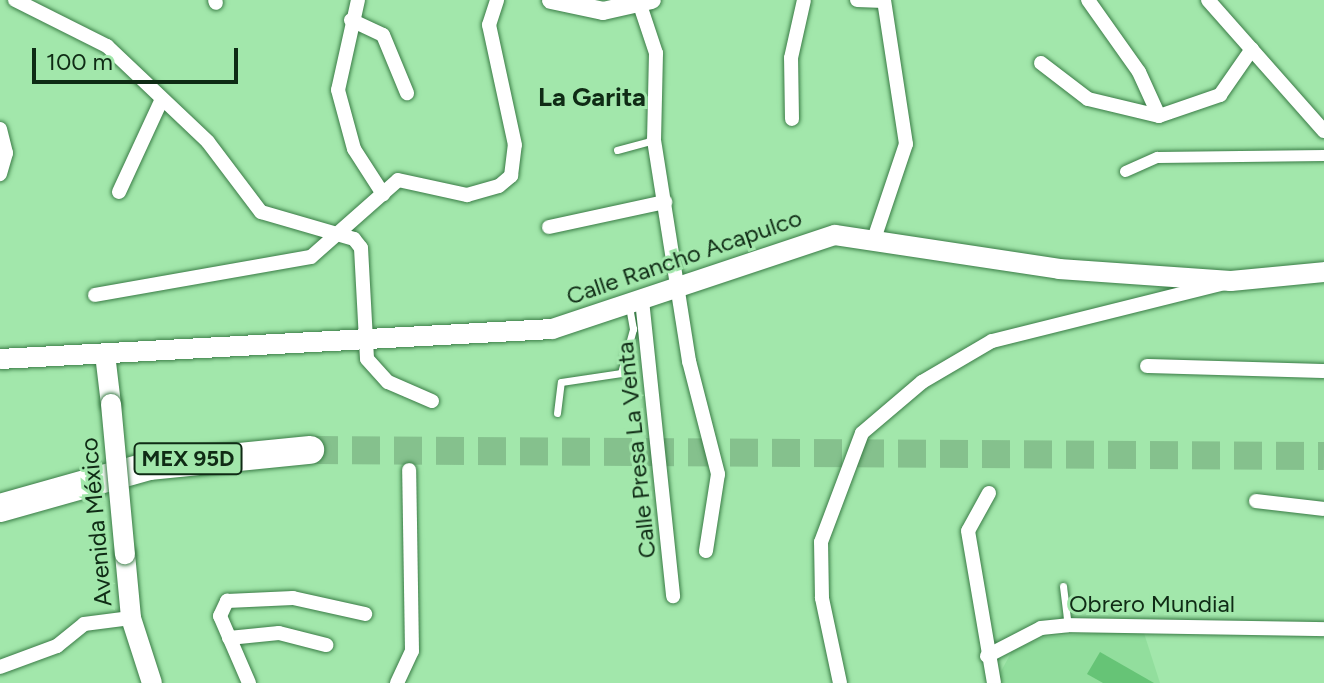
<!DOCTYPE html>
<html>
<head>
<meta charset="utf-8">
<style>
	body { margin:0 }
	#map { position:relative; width:1324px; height:683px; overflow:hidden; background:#a2e7ab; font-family:Figtree,sans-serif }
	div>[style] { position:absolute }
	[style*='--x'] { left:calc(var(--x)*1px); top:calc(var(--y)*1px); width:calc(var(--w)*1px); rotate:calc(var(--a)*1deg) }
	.built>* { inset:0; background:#92de9d }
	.building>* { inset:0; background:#66c476 }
	.motorway-tunnel>* { height:28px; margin-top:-14px; transform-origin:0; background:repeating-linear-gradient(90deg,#85c18d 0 28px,transparent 0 42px) }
	.roads { filter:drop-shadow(0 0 2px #3a7c46) drop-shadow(0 0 2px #3a7c46) }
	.service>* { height:7px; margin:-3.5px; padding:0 3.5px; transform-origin:3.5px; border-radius:3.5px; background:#fff }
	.pedestrian>* { height:11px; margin:-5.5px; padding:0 5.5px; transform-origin:5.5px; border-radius:5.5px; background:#fff }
	.minor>* { height:14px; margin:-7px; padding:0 7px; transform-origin:7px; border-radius:7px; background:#fff }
	.tertiary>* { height:18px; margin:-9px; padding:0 9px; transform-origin:9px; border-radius:9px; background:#fff }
	.secondary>* { height:20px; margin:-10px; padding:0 10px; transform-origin:10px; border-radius:10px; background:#fff }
	.motorway>* { height:28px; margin:-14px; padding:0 14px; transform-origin:14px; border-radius:14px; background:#fff }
	.bridges { filter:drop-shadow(0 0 2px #3a7c46) drop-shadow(0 0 2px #3a7c46) }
	.secondary-bridge>* { height:20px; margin:-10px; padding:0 10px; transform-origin:10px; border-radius:10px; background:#fff }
	span { translate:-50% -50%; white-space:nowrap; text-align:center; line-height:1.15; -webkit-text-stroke:6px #a2e7ab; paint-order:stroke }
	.shield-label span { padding:2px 6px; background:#a2e7ab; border:2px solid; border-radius:6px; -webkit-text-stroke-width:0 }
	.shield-label { font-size:22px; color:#0f2b15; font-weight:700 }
	.street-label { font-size:24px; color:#0f2b15 }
	.neighbourhood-label { font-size:26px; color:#0f2b15; font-weight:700 }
	.scale { position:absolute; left:32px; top:48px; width:206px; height:36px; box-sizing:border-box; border:4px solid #0f2b15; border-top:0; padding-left:10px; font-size:24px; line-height:28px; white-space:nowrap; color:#0f2b15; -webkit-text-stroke:6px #a2e7ab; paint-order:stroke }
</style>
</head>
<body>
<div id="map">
	<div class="built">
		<i style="clip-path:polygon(1143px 630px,1160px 683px,1002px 683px,999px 675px,1012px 651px,1045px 637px)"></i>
	</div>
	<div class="building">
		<i style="clip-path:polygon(1100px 652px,1154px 683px,1103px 683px,1087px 674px)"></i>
	</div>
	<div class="motorway-tunnel">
		<i style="--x:310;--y:450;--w:1014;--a:0.34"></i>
	</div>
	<div class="roads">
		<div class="service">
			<i style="--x:617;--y:150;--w:38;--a:-15"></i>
			<i style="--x:557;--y:413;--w:31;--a:-83"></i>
			<i style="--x:561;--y:382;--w:61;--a:-8.5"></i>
			<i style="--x:621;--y:373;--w:46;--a:-74.7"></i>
			<i style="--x:633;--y:329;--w:22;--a:-100"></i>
			<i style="--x:1063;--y:586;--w:39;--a:83"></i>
		</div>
		<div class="pedestrian">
			<i style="--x:1125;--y:171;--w:35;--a:-24"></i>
			<i style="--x:1157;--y:157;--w:167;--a:-0.7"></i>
		</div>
		<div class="minor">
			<i style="--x:15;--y:0;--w:103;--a:26.6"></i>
			<i style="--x:107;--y:46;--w:139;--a:43.5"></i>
			<i style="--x:208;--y:142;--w:88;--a:52.9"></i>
			<i style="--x:261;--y:212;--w:97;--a:16.2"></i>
			<i style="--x:354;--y:239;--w:11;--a:52"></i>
			<i style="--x:361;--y:248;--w:111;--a:86.9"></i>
			<i style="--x:367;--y:359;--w:31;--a:48"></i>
			<i style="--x:388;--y:382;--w:48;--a:23.4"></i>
			<i style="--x:215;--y:0;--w:3;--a:72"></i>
			<i style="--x:358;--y:0;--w:92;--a:102.5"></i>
			<i style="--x:338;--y:90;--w:61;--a:74.8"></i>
			<i style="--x:354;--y:149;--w:54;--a:57.2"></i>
			<i style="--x:857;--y:0;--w:27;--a:2"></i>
			<i style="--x:1088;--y:0;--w:88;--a:54.7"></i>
			<i style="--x:1139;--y:72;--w:48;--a:65.6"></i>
			<i style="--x:1208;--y:0;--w:175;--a:48.5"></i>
			<i style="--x:640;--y:5;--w:51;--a:71.6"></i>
			<i style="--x:656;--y:53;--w:87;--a:91.3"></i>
			<i style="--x:654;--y:140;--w:224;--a:81"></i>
			<i style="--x:689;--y:361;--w:117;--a:75.6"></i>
			<i style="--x:718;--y:474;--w:78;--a:98.9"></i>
			<i style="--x:351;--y:20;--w:35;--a:25"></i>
			<i style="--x:383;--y:35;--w:63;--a:67.5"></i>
			<i style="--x:1041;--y:63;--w:59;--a:37.5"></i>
			<i style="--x:1088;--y:99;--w:73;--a:13.5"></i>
			<i style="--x:1159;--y:116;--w:65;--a:-19"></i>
			<i style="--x:1220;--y:95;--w:56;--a:-55.2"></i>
			<i style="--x:792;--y:119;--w:61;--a:-90.9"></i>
			<i style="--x:791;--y:58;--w:59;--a:-77.4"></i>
			<i style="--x:0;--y:129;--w:25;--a:76"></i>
			<i style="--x:6;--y:153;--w:22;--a:106"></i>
			<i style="--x:119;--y:192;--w:102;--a:-65.2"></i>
			<i style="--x:549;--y:227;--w:119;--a:-12.2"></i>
			<i style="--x:874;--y:239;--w:100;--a:-71.4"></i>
			<i style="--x:906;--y:144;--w:146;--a:-98.7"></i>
			<i style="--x:95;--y:295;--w:219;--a:-10"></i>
			<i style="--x:311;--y:257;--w:116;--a:-41.5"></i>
			<i style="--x:398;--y:180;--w:71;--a:12.3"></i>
			<i style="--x:467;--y:195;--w:33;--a:-16"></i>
			<i style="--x:499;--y:186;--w:16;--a:-40"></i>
			<i style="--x:511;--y:176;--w:31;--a:-83"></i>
			<i style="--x:515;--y:145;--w:123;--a:-102.2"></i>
			<i style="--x:489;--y:25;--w:26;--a:-72"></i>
			<i style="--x:642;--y:300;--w:298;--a:84"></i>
			<i style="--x:1147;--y:366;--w:177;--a:1.6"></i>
			<i style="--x:989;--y:493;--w:43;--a:118.9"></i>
			<i style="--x:968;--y:531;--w:154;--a:80.3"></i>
			<i style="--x:1256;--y:501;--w:68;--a:6.7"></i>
			<i style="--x:229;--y:638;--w:50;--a:-5.7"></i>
			<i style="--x:279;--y:633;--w:49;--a:14.3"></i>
			<i style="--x:987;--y:656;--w:61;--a:-27.4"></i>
			<i style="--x:1041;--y:628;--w:27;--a:-6"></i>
			<i style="--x:1068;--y:625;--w:256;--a:0.9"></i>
			<i style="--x:0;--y:667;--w:61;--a:-20.2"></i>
			<i style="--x:57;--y:646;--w:35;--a:-39"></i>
			<i style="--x:84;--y:624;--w:47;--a:-7.3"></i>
			<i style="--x:249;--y:683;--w:73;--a:-113.4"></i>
			<i style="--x:220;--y:616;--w:17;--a:-65"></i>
			<i style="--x:227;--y:601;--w:66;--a:-2.6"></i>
			<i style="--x:293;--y:598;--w:74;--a:12.5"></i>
			<i style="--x:397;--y:683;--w:35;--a:-65"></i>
			<i style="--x:412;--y:651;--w:181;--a:-90.9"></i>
			<i style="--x:840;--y:683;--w:87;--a:-102"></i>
			<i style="--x:822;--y:598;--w:56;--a:-91"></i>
			<i style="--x:821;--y:542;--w:116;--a:-69.4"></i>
			<i style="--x:862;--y:433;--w:79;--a:-40.4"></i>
			<i style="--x:922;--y:382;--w:81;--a:-30.4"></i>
			<i style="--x:992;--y:341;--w:235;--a:-14"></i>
		</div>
		<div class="tertiary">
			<i style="--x:551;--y:0;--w:53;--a:11.9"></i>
			<i style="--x:603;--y:11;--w:50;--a:-12.7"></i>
		</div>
		<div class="secondary">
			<i style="--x:105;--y:354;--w:50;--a:83.2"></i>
			<i style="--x:0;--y:359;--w:553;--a:-3.11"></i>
			<i style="--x:552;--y:329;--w:298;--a:-18.4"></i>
			<i style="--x:835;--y:235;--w:227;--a:8.6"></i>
			<i style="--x:1059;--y:269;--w:172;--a:4"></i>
			<i style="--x:1231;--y:281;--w:93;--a:-5.5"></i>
			<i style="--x:125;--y:554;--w:64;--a:84.6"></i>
			<i style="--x:131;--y:618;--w:68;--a:72.1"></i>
		</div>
		<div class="motorway">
			<i style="--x:0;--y:508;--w:155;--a:-15.7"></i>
			<i style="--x:149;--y:466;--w:162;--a:-5.7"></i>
		</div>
	</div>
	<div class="bridges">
		<div class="secondary-bridge">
			<i style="--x:111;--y:404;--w:151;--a:84.7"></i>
		</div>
	</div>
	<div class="shield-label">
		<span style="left:188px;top:459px">MEX 95D</span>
	</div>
	<div class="street-label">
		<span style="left:684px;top:257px;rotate:-19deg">Calle Rancho Acapulco</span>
		<span style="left:636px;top:450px;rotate:-96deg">Calle Presa La Venta</span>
		<span style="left:96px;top:522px;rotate:-95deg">Avenida México</span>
		<span style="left:1152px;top:604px">Obrero Mundial</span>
	</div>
	<div class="neighbourhood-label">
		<span style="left:592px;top:98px">La Garita</span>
	</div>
	<div class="scale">100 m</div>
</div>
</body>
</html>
